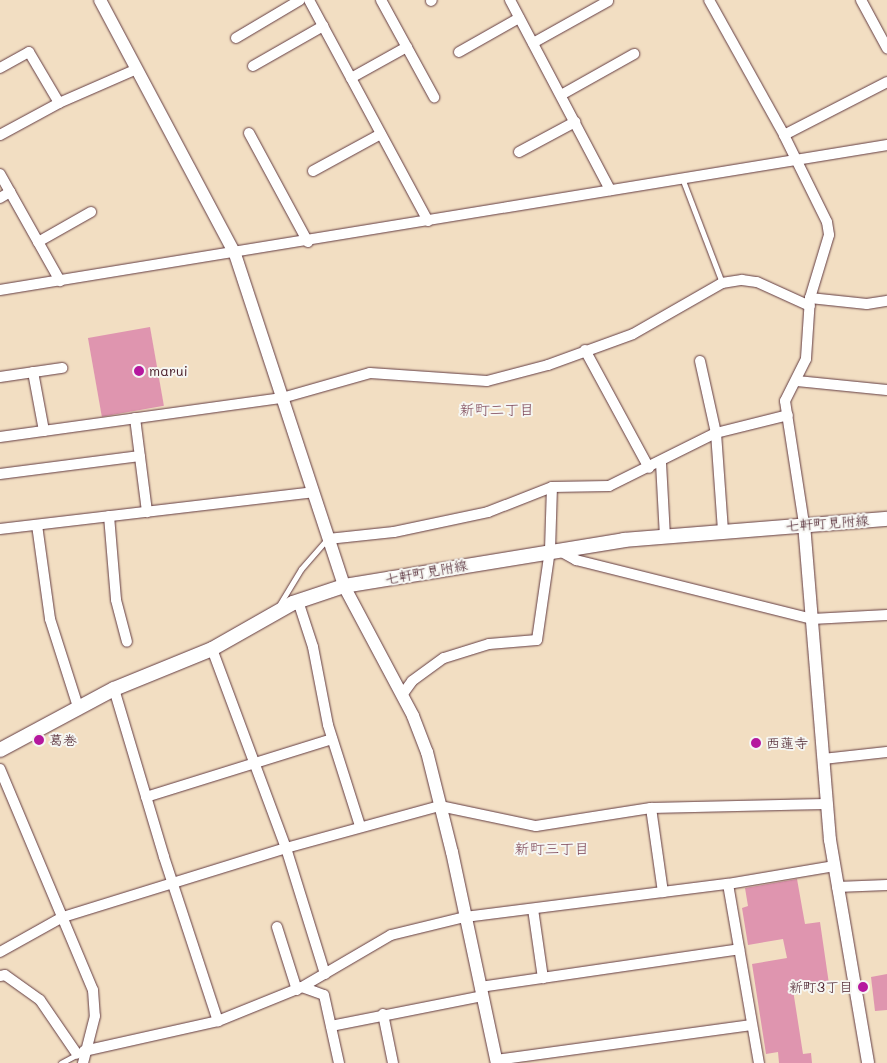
<!DOCTYPE html>
<html>
<head>
<meta charset="utf-8">
<style>
	body { margin:0 }
	#map { position:relative; width:887px; height:1063px; overflow:hidden; background:#f2dec2; font-family:Mali,"Klee One",sans-serif }
	div>[style] { position:absolute }
	[style*='--x'] { left:calc(var(--x)*1px); top:calc(var(--y)*1px); width:calc(var(--w)*1px); rotate:calc(var(--a)*1deg) }
	.building>* { inset:0; background:#df95af; transform-origin:0 0 }
	.roads { filter:drop-shadow(0 0 1px #633c42) drop-shadow(0 0 1px #633c42) }
	.service>* { height:5px; margin:-2.5px; padding:0 2.5px; transform-origin:2.5px; border-radius:2.5px; background:#fff }
	.minor>* { height:10px; margin:-5px; padding:0 5px; transform-origin:5px; border-radius:5px; background:#fff }
	.tertiary>* { height:12px; margin:-6px; padding:0 6px; transform-origin:6px; border-radius:6px; background:#fff }
	.secondary>* { height:14px; margin:-7px; padding:0 7px; transform-origin:7px; border-radius:7px; background:#fff }
	.dots>* { width:14px; height:14px; translate:-50% -50%; box-sizing:border-box; border:2px solid #f6f6f2; border-radius:50% }
	span { translate:-50% -50%; white-space:nowrap; text-align:center; line-height:1.15; -webkit-text-stroke:4px #f6f6f2; paint-order:stroke }
	.poi-label { font-size:14px; color:#4a1f2b }
	.left { translate:0 -50%; text-align:left }
	.right { translate:-100% -50%; text-align:right }
	.street-label { font-size:14px; color:#4a1f2b }
	.neighbourhood-label { font-size:15px; color:#7e4859 }
</style>
</head>
<body>
<div id="map">
	<div class="building">
		<i style="left:150px;top:327px;width:80px;height:63px;rotate:80deg"></i>
		<i style="clip-path:polygon(797px 879px,805px 924px,820px 922px,829px 984px,793px 990px,803px 1054px,811px 1053px,812px 1063px,779px 1063px,778px 1052px,766px 1054px,752px 964px,787px 958px,783px 939px,748px 945px,742px 908px,748px 906px,745px 888px)"></i>
		<i style="clip-path:polygon(887px 974px,887px 1010px,875px 1011px,871px 977px)"></i>
	</div>
	<div class="roads">
		<div class="service">
			<i style="--x:682;--y:178;--w:112;--a:69.1"></i>
			<i style="--x:278;--y:607;--w:44;--a:-58.8"></i>
			<i style="--x:301;--y:569;--w:40;--a:-49"></i>
			<i style="--x:61;--y:1063;--w:19;--a:-28"></i>
		</div>
		<div class="minor">
			<i style="--x:309;--y:0;--w:251;--a:61.7"></i>
			<i style="--x:381;--y:0;--w:111;--a:61.3"></i>
			<i style="--x:510;--y:0;--w:215;--a:62.2"></i>
			<i style="--x:709;--y:0;--w:154;--a:60.9"></i>
			<i style="--x:784;--y:135;--w:97;--a:63.7"></i>
			<i style="--x:827;--y:222;--w:13;--a:81"></i>
			<i style="--x:829;--y:235;--w:66;--a:106.8"></i>
			<i style="--x:810;--y:298;--w:61;--a:93.8"></i>
			<i style="--x:806;--y:359;--w:47;--a:116.6"></i>
			<i style="--x:785;--y:401;--w:124;--a:81.2"></i>
			<i style="--x:861;--y:0;--w:55;--a:61.6"></i>
			<i style="--x:431;--y:1;--w:1;--a:-45"></i>
			<i style="--x:236;--y:38;--w:74;--a:-30.7"></i>
			<i style="--x:533;--y:43;--w:86;--a:-29.2"></i>
			<i style="--x:459;--y:52;--w:69;--a:-29.5"></i>
			<i style="--x:253;--y:66;--w:81;--a:-29.7"></i>
			<i style="--x:0;--y:68;--w:33;--a:-29"></i>
			<i style="--x:29;--y:52;--w:59;--a:59.5"></i>
			<i style="--x:351;--y:78;--w:64;--a:-29"></i>
			<i style="--x:561;--y:95;--w:84;--a:-29.3"></i>
			<i style="--x:249;--y:133;--w:124;--a:61.6"></i>
			<i style="--x:0;--y:135;--w:67;--a:-28.5"></i>
			<i style="--x:59;--y:103;--w:85;--a:-23.6"></i>
			<i style="--x:784;--y:135;--w:116;--a:-27.2"></i>
			<i style="--x:519;--y:152;--w:64;--a:-28.2"></i>
			<i style="--x:313;--y:171;--w:77;--a:-28.6"></i>
			<i style="--x:0;--y:174;--w:123;--a:60.7"></i>
			<i style="--x:0;--y:198;--w:12;--a:-31"></i>
			<i style="--x:38;--y:242;--w:61;--a:-29.5"></i>
			<i style="--x:0;--y:290;--w:899;--a:-9.28"></i>
			<i style="--x:810;--y:298;--w:57;--a:6"></i>
			<i style="--x:867;--y:304;--w:20;--a:-9"></i>
			<i style="--x:585;--y:350;--w:134;--a:61.5"></i>
			<i style="--x:700;--y:361;--w:74;--a:77.5"></i>
			<i style="--x:716;--y:433;--w:98;--a:85.9"></i>
			<i style="--x:33;--y:372;--w:60;--a:79.4"></i>
			<i style="--x:0;--y:377;--w:63;--a:-8.3"></i>
			<i style="--x:797;--y:381;--w:90;--a:5.7"></i>
			<i style="--x:135;--y:418;--w:95;--a:82.7"></i>
			<i style="--x:0;--y:437;--w:285;--a:-7.9"></i>
			<i style="--x:282;--y:398;--w:91;--a:-15.9"></i>
			<i style="--x:370;--y:373;--w:117;--a:3.9"></i>
			<i style="--x:487;--y:381;--w:63;--a:-14.7"></i>
			<i style="--x:548;--y:365;--w:90;--a:-20"></i>
			<i style="--x:633;--y:334;--w:103;--a:-29.8"></i>
			<i style="--x:722;--y:283;--w:20;--a:-9"></i>
			<i style="--x:742;--y:280;--w:15;--a:8"></i>
			<i style="--x:757;--y:282;--w:58;--a:24.4"></i>
			<i style="--x:661;--y:463;--w:73;--a:86.9"></i>
			<i style="--x:0;--y:474;--w:141;--a:-7.3"></i>
			<i style="--x:109;--y:516;--w:84;--a:85.2"></i>
			<i style="--x:116;--y:600;--w:43;--a:75.3"></i>
			<i style="--x:37;--y:525;--w:95;--a:82.1"></i>
			<i style="--x:50;--y:619;--w:92;--a:72.3"></i>
			<i style="--x:0;--y:529;--w:315;--a:-6.7"></i>
			<i style="--x:328;--y:539;--w:66;--a:-6.1"></i>
			<i style="--x:394;--y:532;--w:96;--a:-12"></i>
			<i style="--x:488;--y:512;--w:69;--a:-21.3"></i>
			<i style="--x:552;--y:487;--w:57;--a:-1"></i>
			<i style="--x:609;--y:486;--w:119;--a:-26.4"></i>
			<i style="--x:716;--y:433;--w:74;--a:-14"></i>
			<i style="--x:558;--y:550;--w:21;--a:29"></i>
			<i style="--x:576;--y:560;--w:243;--a:14"></i>
			<i style="--x:812;--y:619;--w:75;--a:-3.1"></i>
			<i style="--x:298;--y:601;--w:48;--a:71.9"></i>
			<i style="--x:313;--y:647;--w:79;--a:79.1"></i>
			<i style="--x:328;--y:725;--w:106;--a:72.4"></i>
			<i style="--x:212;--y:649;--w:212;--a:69.6"></i>
			<i style="--x:286;--y:848;--w:132;--a:72.8"></i>
			<i style="--x:114;--y:689;--w:175;--a:73.4"></i>
			<i style="--x:164;--y:857;--w:173;--a:71.8"></i>
			<i style="--x:402;--y:695;--w:17;--a:-54"></i>
			<i style="--x:412;--y:681;--w:39;--a:-36"></i>
			<i style="--x:444;--y:658;--w:47;--a:-17.3"></i>
			<i style="--x:489;--y:644;--w:48;--a:-4.8"></i>
			<i style="--x:537;--y:640;--w:91;--a:-81.8"></i>
			<i style="--x:550;--y:550;--w:63;--a:-88.2"></i>
			<i style="--x:823;--y:759;--w:64;--a:-6.2"></i>
			<i style="--x:0;--y:769;--w:240;--a:67.2"></i>
			<i style="--x:93;--y:990;--w:26;--a:86"></i>
			<i style="--x:95;--y:1016;--w:49;--a:104.3"></i>
			<i style="--x:146;--y:797;--w:195;--a:-17.3"></i>
			<i style="--x:651;--y:808;--w:85;--a:81.9"></i>
			<i style="--x:728;--y:884;--w:182;--a:80.2"></i>
			<i style="--x:837;--y:887;--w:50;--a:-2.3"></i>
			<i style="--x:533;--y:909;--w:70;--a:81.8"></i>
			<i style="--x:277;--y:927;--w:66;--a:72.4"></i>
			<i style="--x:0;--y:952;--w:72;--a:-29.1"></i>
			<i style="--x:63;--y:917;--w:233;--a:-17.2"></i>
			<i style="--x:286;--y:848;--w:160;--a:-15.3"></i>
			<i style="--x:440;--y:806;--w:98;--a:11.8"></i>
			<i style="--x:536;--y:826;--w:116;--a:-8.9"></i>
			<i style="--x:651;--y:808;--w:175;--a:-1.3"></i>
			<i style="--x:0;--y:976;--w:5;--a:-11"></i>
			<i style="--x:5;--y:975;--w:43;--a:35.5"></i>
			<i style="--x:40;--y:1000;--w:65;--a:55.6"></i>
			<i style="--x:302;--y:987;--w:23;--a:20"></i>
			<i style="--x:324;--y:995;--w:70;--a:77.6"></i>
			<i style="--x:480;--y:987;--w:262;--a:-8.3"></i>
			<i style="--x:383;--y:1014;--w:50;--a:78.5"></i>
			<i style="--x:331;--y:1026;--w:154;--a:-11.2"></i>
			<i style="--x:84;--y:1051;--w:137;--a:-12.6"></i>
			<i style="--x:218;--y:1021;--w:91;--a:-22"></i>
			<i style="--x:302;--y:987;--w:103;--a:-30.3"></i>
			<i style="--x:391;--y:935;--w:76;--a:-13.7"></i>
			<i style="--x:465;--y:917;--w:265;--a:-7.2"></i>
			<i style="--x:728;--y:884;--w:108;--a:-9.6"></i>
			<i style="--x:496;--y:1060;--w:258;--a:-7.8"></i>
		</div>
		<div class="tertiary">
			<i style="--x:100;--y:0;--w:288;--a:62"></i>
			<i style="--x:235;--y:254;--w:349;--a:71.8"></i>
			<i style="--x:344;--y:586;--w:147;--a:62"></i>
			<i style="--x:413;--y:716;--w:39;--a:69"></i>
			<i style="--x:427;--y:752;--w:103;--a:76"></i>
			<i style="--x:452;--y:852;--w:216;--a:78"></i>
			<i style="--x:804;--y:524;--w:317;--a:85.3"></i>
			<i style="--x:830;--y:840;--w:226;--a:80.3"></i>
		</div>
		<div class="secondary">
			<i style="--x:0;--y:750;--w:129;--a:-28.2"></i>
			<i style="--x:114;--y:689;--w:106;--a:-22.2"></i>
			<i style="--x:212;--y:649;--w:93;--a:-29.6"></i>
			<i style="--x:293;--y:603;--w:54;--a:-18.4"></i>
			<i style="--x:344;--y:586;--w:284;--a:-9.3"></i>
			<i style="--x:624;--y:540;--w:264;--a:-4.6"></i>
		</div>
	</div>
	<div class="dots">
		<i style="left:139px;top:371px;background:#b5179e"></i>
		<i style="left:39px;top:740px;background:#b5179e"></i>
		<i style="left:756px;top:743px;background:#b5179e"></i>
		<i style="left:863px;top:987px;background:#b5179e"></i>
	</div>
	<div class="poi-label">
		<span class="left" style="left:149px;top:371px">marui</span>
		<span class="left" style="left:49px;top:740px">葛巻</span>
		<span class="left" style="left:766px;top:743px">西蓮寺</span>
		<span class="right" style="left:853px;top:987px">新町3丁目</span>
	</div>
	<div class="street-label">
		<span style="left:827px;top:523px;rotate:-4deg">七軒町見附線</span>
		<span style="left:426px;top:572px;rotate:-10deg">七軒町見附線</span>
	</div>
	<div class="neighbourhood-label">
		<span style="left:497px;top:410px">新町二丁目</span>
		<span style="left:552px;top:849px">新町三丁目</span>
	</div>
</div>
</body>
</html>
